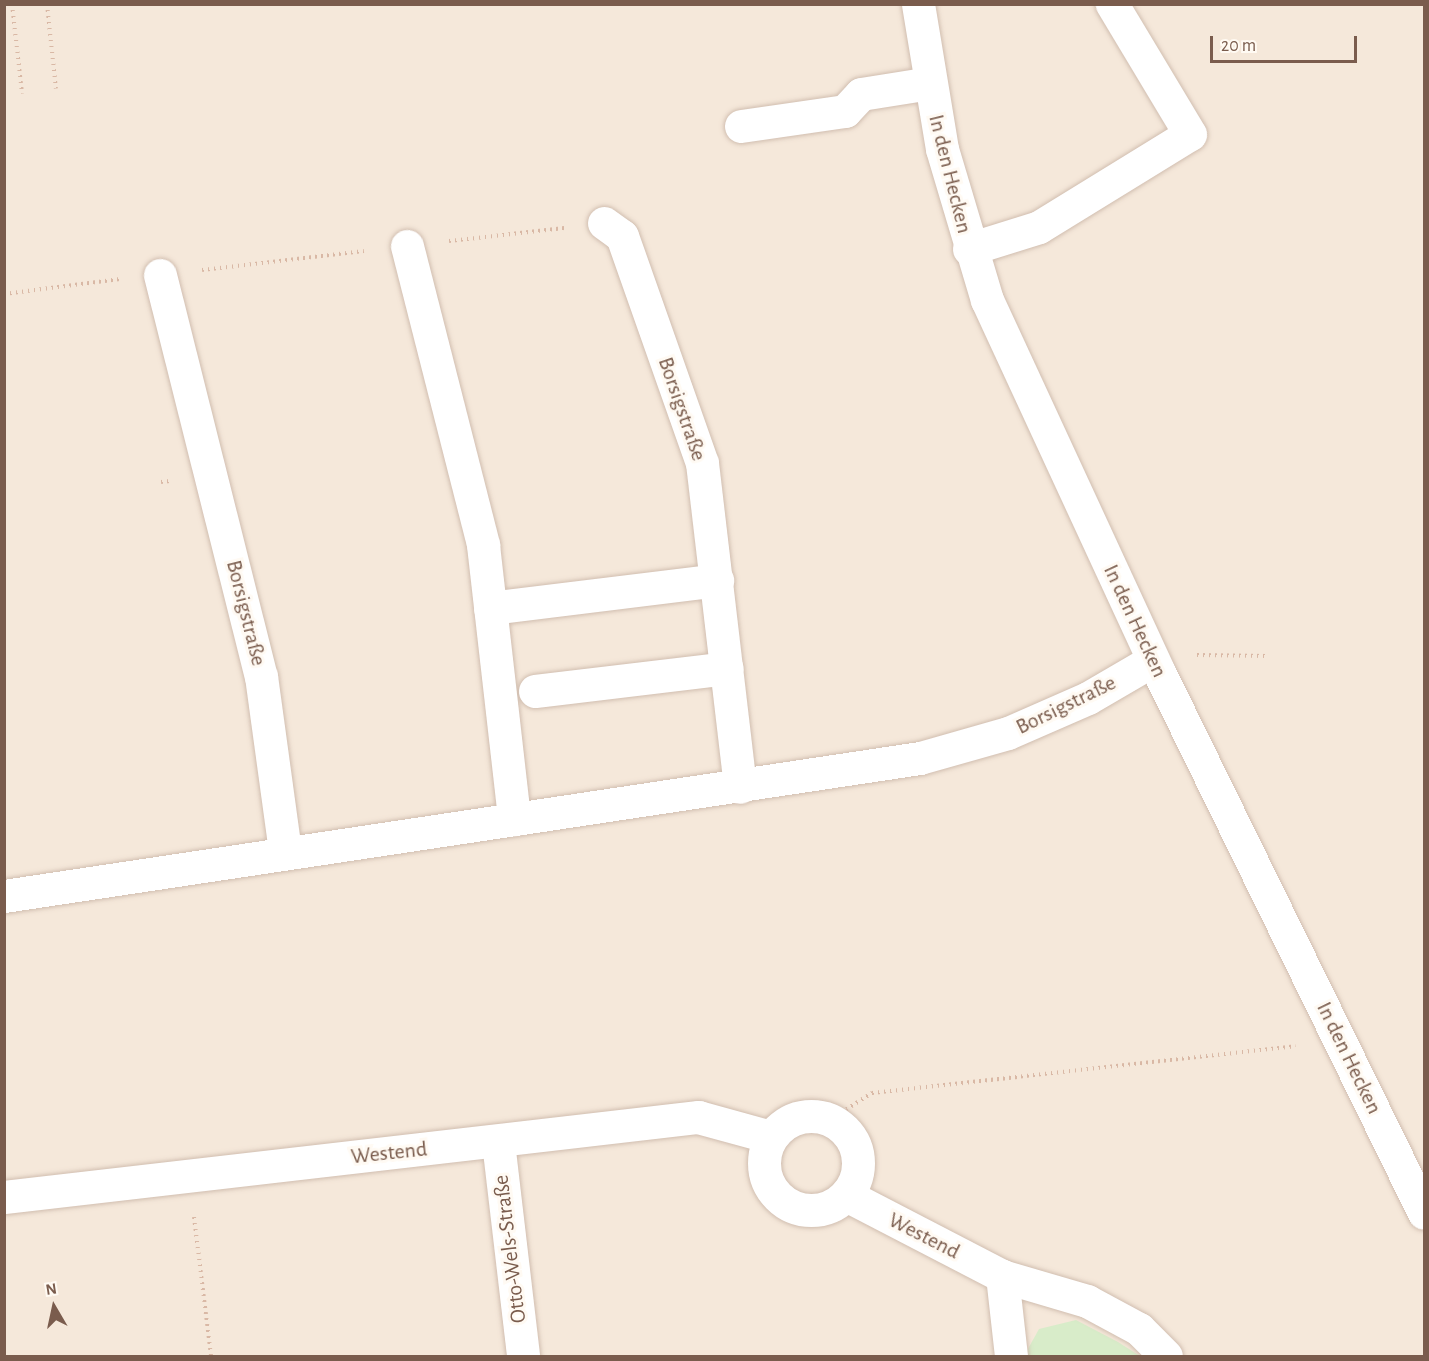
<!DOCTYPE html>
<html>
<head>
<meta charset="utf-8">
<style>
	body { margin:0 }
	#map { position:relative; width:1429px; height:1361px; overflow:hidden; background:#fdf6ec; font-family:"Alegreya Sans",sans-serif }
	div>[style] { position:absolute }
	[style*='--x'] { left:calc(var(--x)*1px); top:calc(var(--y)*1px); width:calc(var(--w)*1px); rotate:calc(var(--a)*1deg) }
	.residential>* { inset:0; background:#f5e8da; transform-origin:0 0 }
	.green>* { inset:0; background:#d8ecc9 }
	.path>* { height:4px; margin-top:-2px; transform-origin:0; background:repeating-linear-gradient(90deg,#d9b8a5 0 1.5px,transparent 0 6px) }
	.roads { filter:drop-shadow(0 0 2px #d1beb0) drop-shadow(0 0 2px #d1beb0) }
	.minor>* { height:33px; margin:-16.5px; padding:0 16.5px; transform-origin:16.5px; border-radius:16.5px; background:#fff }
	.minor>.ring { margin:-16.5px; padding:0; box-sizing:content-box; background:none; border:33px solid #fff; border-radius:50% }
	span { translate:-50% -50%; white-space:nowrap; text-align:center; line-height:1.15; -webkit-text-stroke:6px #fffaf3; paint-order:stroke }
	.street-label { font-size:22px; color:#7a5c4d }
	.frame { position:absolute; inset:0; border:6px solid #7a5c4d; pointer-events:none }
	.north { position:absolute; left:24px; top:1277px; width:60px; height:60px; -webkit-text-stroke:4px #fffaf3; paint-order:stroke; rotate:351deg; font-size:16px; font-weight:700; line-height:24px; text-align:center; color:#7a5c4d }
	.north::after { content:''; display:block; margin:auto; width:21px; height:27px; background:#7a5c4d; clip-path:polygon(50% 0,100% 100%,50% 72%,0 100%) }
	.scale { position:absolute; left:1210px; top:36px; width:147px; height:27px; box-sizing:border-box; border:3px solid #7a5c4d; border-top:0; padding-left:8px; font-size:18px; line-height:21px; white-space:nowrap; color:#7a5c4d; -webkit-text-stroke:4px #fffaf3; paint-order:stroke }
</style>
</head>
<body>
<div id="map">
	<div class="residential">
		<i style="left:5px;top:5px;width:1419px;height:1351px"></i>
	</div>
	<div class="green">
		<i style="clip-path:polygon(1076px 1320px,1118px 1342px,1140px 1356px,1024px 1356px,1039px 1329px)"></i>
	</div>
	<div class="path">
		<i style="--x:12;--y:4;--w:90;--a:83.6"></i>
		<i style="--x:47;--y:4;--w:85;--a:84"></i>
		<i style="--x:756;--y:4;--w:3;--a:90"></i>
		<i style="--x:449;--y:241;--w:116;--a:-6.4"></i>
		<i style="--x:202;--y:270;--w:163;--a:-6.7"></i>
		<i style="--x:4;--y:294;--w:117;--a:-7.4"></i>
		<i style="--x:161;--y:482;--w:9;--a:-6"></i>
		<i style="--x:1197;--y:655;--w:71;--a:0.8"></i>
		<i style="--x:831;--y:1119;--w:49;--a:-32.4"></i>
		<i style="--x:872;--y:1093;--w:426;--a:-6.3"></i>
		<i style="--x:194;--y:1217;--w:140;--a:83"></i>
	</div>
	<div class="roads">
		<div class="minor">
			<i style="--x:918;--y:4;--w:147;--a:80.6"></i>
			<i style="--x:942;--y:149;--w:158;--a:73.4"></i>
			<i style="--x:987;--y:300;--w:410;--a:65.2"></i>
			<i style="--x:1159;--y:672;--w:602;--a:63.9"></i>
			<i style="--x:741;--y:126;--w:105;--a:-8.2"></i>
			<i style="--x:845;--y:111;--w:23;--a:-47"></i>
			<i style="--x:861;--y:94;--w:70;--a:-9.1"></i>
			<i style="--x:604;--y:223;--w:22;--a:36"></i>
			<i style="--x:622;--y:236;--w:241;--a:70.6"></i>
			<i style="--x:702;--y:463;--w:326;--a:83.3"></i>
			<i style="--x:407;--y:246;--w:309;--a:75.7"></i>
			<i style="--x:483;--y:545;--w:276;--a:83.5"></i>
			<i style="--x:969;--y:249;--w:73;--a:-17.4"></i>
			<i style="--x:1039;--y:227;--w:177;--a:-31.6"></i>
			<i style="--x:1190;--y:134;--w:152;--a:-121"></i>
			<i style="--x:160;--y:275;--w:414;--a:75.9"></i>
			<i style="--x:261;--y:676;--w:177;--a:82.2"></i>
			<i style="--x:490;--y:608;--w:229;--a:-7"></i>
			<i style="--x:535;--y:691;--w:193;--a:-6.8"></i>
			<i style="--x:4;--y:896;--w:926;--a:-8.57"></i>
			<i style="--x:920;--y:758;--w:91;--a:-15.9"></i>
			<i style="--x:1008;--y:733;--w:87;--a:-23.6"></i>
			<i style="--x:1088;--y:698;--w:75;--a:-30.3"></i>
			<i class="ring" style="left:764px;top:1116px;width:61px;height:61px"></i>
			<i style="--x:498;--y:1142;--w:215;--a:83.3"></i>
			<i style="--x:846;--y:1195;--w:176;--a:27.4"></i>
			<i style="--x:4;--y:1197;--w:699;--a:-6.58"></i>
			<i style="--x:698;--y:1117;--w:76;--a:15.3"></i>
			<i style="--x:1011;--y:1356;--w:81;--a:-96.4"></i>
			<i style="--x:1002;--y:1276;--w:89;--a:16.4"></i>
			<i style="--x:1087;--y:1301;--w:59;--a:28.3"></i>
			<i style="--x:1139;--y:1329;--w:38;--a:45"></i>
		</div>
	</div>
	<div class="street-label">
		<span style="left:950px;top:174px;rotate:76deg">In den Hecken</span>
		<span style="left:682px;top:409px;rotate:71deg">Borsigstraße</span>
		<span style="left:246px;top:613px;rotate:76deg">Borsigstraße</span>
		<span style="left:1135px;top:621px;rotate:65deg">In den Hecken</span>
		<span style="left:1066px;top:705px;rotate:-26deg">Borsigstraße</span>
		<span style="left:1349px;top:1058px;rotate:64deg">In den Hecken</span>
		<span style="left:389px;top:1153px;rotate:-6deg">Westend</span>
		<span style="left:924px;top:1236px;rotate:27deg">Westend</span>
		<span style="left:510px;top:1249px;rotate:-97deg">Otto-Wels-Straße</span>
	</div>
	<div class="frame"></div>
	<div class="north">N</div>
	<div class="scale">20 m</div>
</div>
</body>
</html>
